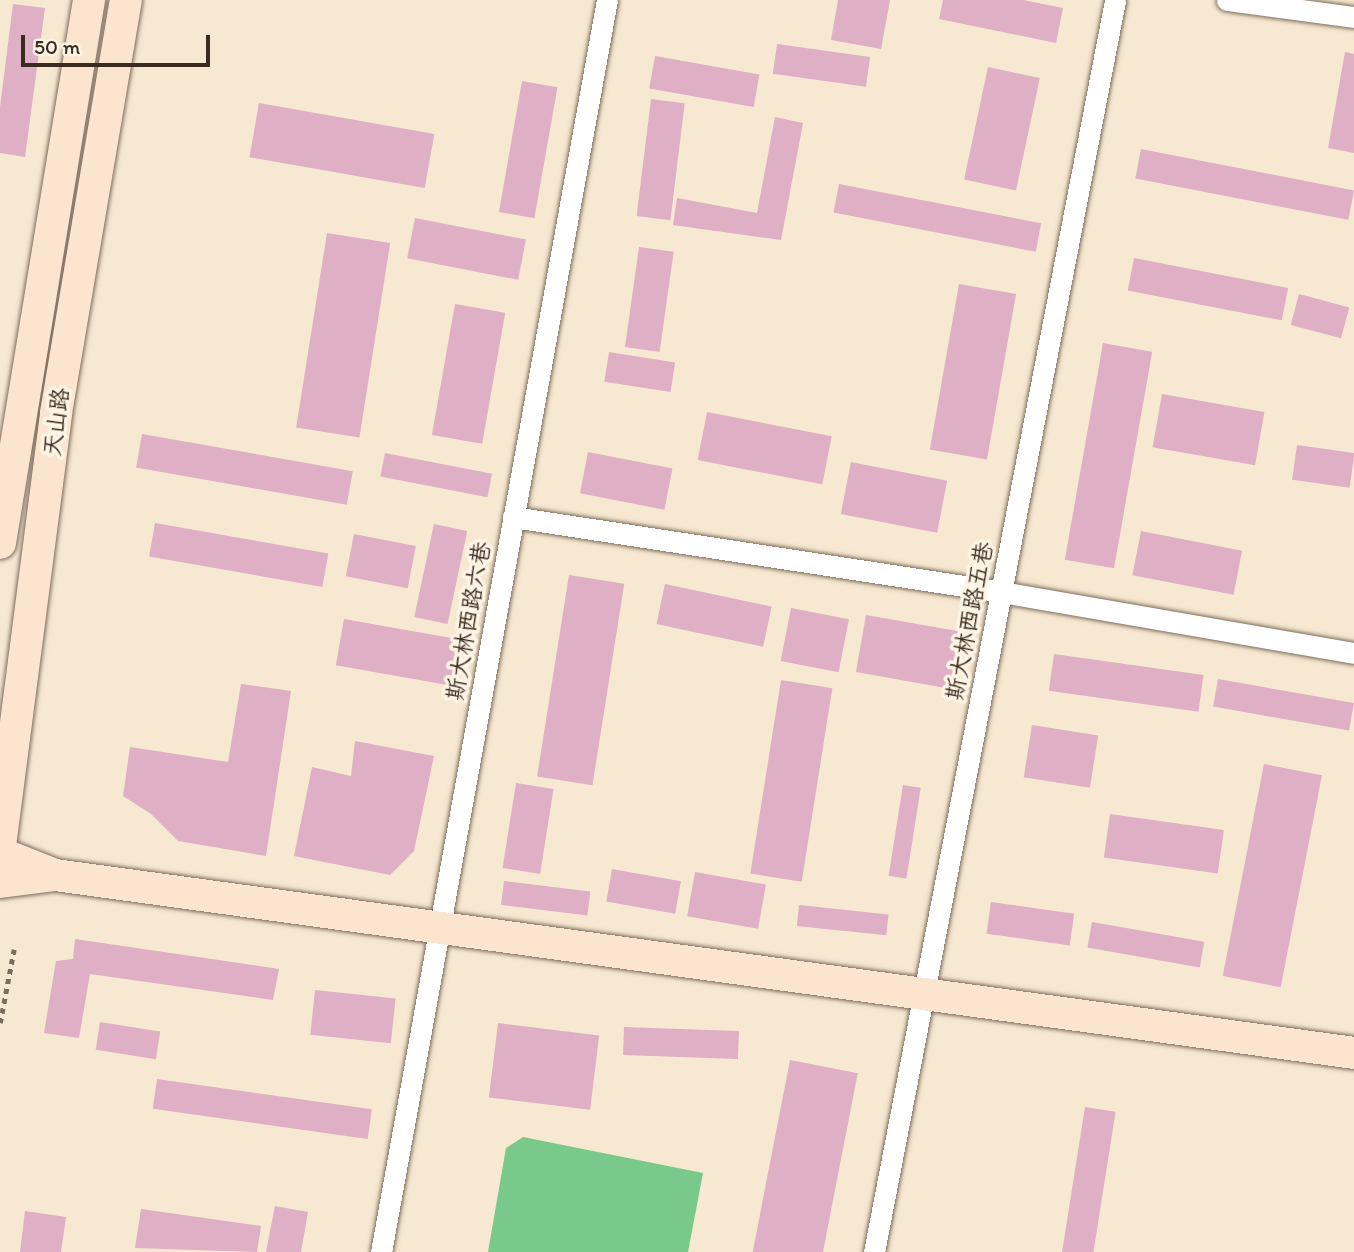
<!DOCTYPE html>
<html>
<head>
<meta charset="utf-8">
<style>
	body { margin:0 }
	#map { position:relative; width:1354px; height:1252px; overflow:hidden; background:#f7e8d1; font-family:Itim,"LXGW WenKai TC",sans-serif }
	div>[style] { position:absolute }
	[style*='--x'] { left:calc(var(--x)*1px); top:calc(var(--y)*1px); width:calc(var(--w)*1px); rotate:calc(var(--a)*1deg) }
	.green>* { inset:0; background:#79c98a }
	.building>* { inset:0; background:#dfafc6; transform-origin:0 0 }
	.path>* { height:4.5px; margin-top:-2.25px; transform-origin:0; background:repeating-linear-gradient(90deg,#7d6c5d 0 5px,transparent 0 10px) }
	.roads { filter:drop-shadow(0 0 2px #7d6c5d) drop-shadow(0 0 2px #7d6c5d) }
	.street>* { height:21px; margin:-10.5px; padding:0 10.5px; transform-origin:10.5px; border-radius:10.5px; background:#fff }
	.secondary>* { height:32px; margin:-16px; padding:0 16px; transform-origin:16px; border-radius:16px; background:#fce5cf }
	span { translate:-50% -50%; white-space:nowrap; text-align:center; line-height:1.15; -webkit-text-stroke:7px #fcf5e5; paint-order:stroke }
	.street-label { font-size:23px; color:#3b2a1e }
	.scale { position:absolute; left:21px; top:35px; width:189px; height:32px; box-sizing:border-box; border:4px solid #3b2a1e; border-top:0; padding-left:9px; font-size:21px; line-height:24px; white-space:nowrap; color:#3b2a1e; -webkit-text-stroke:5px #fcf5e5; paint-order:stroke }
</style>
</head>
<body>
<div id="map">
	<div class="green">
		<i style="clip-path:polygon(523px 1137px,703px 1173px,688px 1252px,488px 1252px,506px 1148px)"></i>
	</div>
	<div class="building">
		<i style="clip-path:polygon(838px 0,890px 0,881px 49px,831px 40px)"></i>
		<i style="clip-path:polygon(943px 0,1023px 0,1063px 8px,1056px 43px,939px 19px)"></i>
		<i style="clip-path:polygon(13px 4px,45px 8px,25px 157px,0 153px,0 107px)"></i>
		<i style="left:777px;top:44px;width:94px;height:30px;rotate:8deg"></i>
		<i style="clip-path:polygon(1345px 52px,1354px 54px,1354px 153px,1328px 148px)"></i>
		<i style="left:655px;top:56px;width:106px;height:33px;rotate:10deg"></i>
		<i style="left:988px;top:67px;width:53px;height:115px;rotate:12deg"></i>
		<i style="left:522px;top:81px;width:36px;height:133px;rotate:10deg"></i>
		<i style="left:651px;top:99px;width:34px;height:118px;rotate:7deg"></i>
		<i style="left:259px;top:103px;width:178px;height:55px;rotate:10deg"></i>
		<i style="clip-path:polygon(775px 117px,803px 123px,781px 240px,673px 225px,677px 198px,757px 213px)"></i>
		<i style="left:1141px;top:149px;width:217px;height:30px;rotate:11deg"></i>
		<i style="left:839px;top:184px;width:206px;height:29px;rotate:11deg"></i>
		<i style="left:415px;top:218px;width:113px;height:41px;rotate:11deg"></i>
		<i style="left:327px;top:233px;width:64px;height:197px;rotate:9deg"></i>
		<i style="left:639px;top:247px;width:35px;height:101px;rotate:8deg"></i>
		<i style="left:1134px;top:258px;width:157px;height:33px;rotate:11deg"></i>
		<i style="left:959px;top:284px;width:58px;height:168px;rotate:10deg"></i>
		<i style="left:1299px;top:294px;width:52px;height:32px;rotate:15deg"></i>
		<i style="left:455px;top:304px;width:51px;height:133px;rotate:10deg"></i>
		<i style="left:1103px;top:343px;width:50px;height:220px;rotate:10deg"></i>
		<i style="left:609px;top:352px;width:67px;height:30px;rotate:9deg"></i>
		<i style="left:1162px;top:394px;width:104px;height:54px;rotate:10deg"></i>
		<i style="left:707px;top:412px;width:127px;height:49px;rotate:11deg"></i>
		<i style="left:142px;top:434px;width:214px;height:34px;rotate:10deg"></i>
		<i style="left:1297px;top:445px;width:58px;height:35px;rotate:8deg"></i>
		<i style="left:588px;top:452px;width:86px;height:42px;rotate:11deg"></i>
		<i style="left:385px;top:453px;width:109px;height:24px;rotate:11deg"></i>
		<i style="left:851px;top:462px;width:98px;height:53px;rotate:11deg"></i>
		<i style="left:155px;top:523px;width:176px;height:34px;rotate:10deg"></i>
		<i style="left:434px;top:524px;width:34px;height:95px;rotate:12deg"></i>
		<i style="left:1141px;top:531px;width:103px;height:45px;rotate:11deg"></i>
		<i style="left:354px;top:534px;width:63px;height:43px;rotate:11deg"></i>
		<i style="left:569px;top:575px;width:56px;height:204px;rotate:9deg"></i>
		<i style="left:665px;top:584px;width:109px;height:41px;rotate:12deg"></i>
		<i style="left:791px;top:608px;width:59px;height:54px;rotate:11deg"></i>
		<i style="left:866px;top:615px;width:100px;height:58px;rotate:10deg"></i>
		<i style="left:344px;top:619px;width:119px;height:47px;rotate:10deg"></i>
		<i style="left:1054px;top:654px;width:151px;height:37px;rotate:8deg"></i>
		<i style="left:1218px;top:679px;width:138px;height:28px;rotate:10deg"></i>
		<i style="left:781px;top:680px;width:52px;height:196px;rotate:9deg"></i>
		<i style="clip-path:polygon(241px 684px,291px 691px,266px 856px,178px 841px,151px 814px,123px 796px,130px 747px,228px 762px)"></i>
		<i style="left:1032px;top:725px;width:67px;height:53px;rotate:9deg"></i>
		<i style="clip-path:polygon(355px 741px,434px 756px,414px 851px,390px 875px,294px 856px,312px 767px,351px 776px)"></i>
		<i style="left:1264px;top:764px;width:59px;height:216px;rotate:11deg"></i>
		<i style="left:516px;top:783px;width:38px;height:86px;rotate:9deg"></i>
		<i style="left:903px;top:785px;width:18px;height:92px;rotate:9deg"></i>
		<i style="left:1110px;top:814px;width:115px;height:44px;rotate:8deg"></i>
		<i style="left:612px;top:869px;width:70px;height:33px;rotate:10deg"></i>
		<i style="left:695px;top:872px;width:72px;height:45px;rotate:10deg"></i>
		<i style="left:504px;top:881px;width:87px;height:24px;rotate:7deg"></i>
		<i style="left:991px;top:902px;width:84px;height:32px;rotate:8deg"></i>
		<i style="left:799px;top:905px;width:90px;height:21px;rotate:6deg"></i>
		<i style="left:1092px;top:922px;width:114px;height:26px;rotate:10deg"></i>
		<i style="clip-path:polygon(75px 939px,279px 969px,273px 1000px,90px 974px,79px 1038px,44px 1033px,56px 961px,73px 959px)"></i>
		<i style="left:315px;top:990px;width:81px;height:45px;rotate:6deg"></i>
		<i style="left:100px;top:1022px;width:61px;height:28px;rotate:9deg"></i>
		<i style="left:498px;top:1023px;width:102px;height:75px;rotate:7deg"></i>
		<i style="left:624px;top:1027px;width:115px;height:28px;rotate:2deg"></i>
		<i style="left:790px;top:1060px;width:69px;height:196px;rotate:11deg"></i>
		<i style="left:157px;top:1079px;width:217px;height:30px;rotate:8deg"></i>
		<i style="left:1085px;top:1107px;width:31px;height:147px;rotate:9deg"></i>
		<i style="clip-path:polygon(275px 1206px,308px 1212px,301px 1252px,266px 1252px)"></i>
		<i style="clip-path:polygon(141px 1209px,261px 1226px,257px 1252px,135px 1248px)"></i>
		<i style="clip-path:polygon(25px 1211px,66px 1217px,61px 1252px,20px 1252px)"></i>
	</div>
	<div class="path">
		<i style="--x:0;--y:1023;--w:75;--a:-79.3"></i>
	</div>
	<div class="roads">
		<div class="street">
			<i style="--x:1227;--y:0;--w:128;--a:7.6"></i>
			<i style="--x:513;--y:517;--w:494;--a:8.7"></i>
			<i style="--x:1001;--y:592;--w:358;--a:9.8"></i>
			<i style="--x:381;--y:1252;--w:1272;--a:-79.77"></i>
			<i style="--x:874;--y:1252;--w:1275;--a:-79.1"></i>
		</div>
		<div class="secondary">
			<i style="--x:0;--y:543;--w:550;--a:-80.69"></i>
			<i style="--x:0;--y:846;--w:437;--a:-82.6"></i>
			<i style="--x:56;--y:413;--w:419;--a:-80.4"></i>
			<i style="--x:0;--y:853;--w:59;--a:21.8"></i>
			<i style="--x:55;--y:875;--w:55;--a:172.7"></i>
			<i style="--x:55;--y:875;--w:1311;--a:7.8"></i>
		</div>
	</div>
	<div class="street-label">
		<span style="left:56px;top:422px;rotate:-82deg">天山路</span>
		<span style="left:468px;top:621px;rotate:-80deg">斯大林西路六巷</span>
		<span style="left:969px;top:621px;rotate:-79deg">斯大林西路五巷</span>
	</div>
	<div class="scale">50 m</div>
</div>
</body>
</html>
